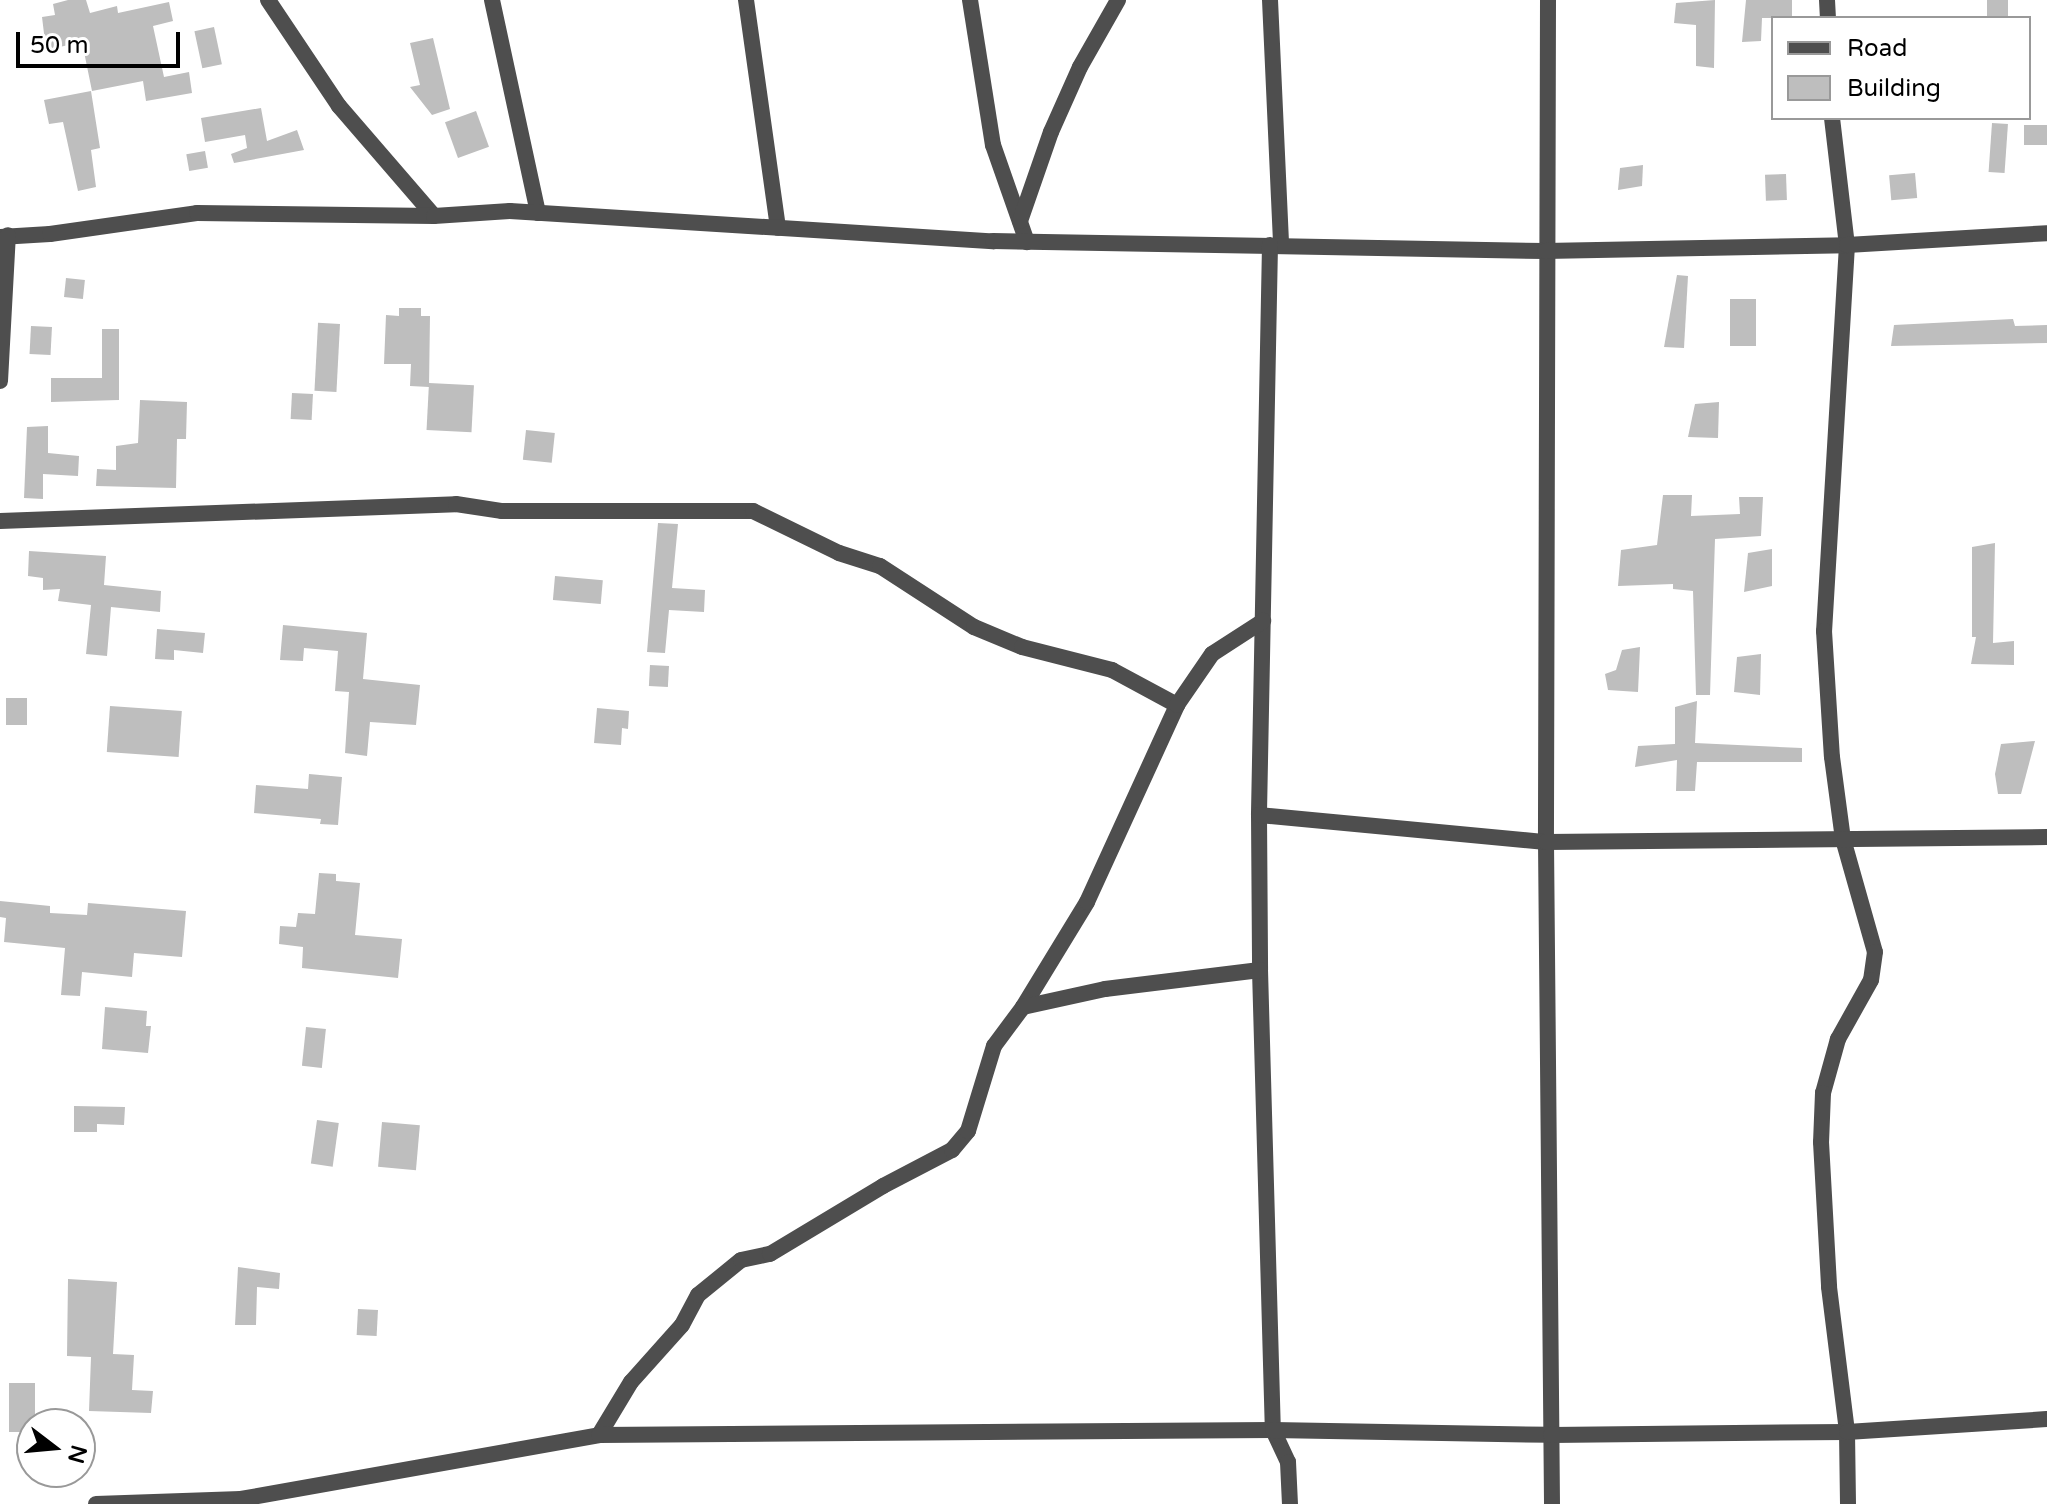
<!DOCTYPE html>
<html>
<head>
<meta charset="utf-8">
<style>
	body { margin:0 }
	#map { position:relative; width:2047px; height:1504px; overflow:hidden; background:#fff; font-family:"Varela Round",sans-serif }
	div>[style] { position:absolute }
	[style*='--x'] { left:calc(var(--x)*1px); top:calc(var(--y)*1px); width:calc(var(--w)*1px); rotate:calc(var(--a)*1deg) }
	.building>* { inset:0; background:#bebebe; transform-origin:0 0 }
	.street>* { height:16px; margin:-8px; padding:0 8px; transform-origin:8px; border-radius:8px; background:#4e4e4e }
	span { translate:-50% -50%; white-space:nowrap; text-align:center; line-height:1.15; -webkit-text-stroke:7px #fff; paint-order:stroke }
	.legend { position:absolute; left:1771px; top:16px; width:260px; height:104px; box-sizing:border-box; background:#fff; border:2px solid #999; margin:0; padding:10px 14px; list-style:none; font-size:24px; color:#000 }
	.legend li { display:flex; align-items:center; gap:16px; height:40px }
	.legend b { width:40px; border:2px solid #999 }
	.north { position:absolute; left:16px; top:1408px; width:80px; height:80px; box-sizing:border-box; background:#fff; border:2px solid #999; border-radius:50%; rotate:106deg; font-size:22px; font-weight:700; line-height:32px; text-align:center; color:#000 }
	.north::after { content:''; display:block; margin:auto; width:28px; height:36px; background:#000; clip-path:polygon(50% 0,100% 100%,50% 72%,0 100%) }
	.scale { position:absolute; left:16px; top:32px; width:164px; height:36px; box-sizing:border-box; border:4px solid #000; border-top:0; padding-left:10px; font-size:24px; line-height:28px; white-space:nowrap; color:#000; -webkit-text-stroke:6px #fff; paint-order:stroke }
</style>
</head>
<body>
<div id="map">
	<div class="building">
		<i style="clip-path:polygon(68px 0,86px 0,90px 13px,117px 6px,118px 13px,169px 2px,173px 21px,153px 26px,164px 77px,189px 72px,192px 93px,146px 101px,143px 81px,92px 91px,82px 42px,46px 50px,42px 17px,55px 15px,53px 4px)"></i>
		<i style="clip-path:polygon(1715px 0,1714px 68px,1696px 66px,1696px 25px,1674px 23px,1676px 3px)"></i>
		<i style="clip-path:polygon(1746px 0,1792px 0,1792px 18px,1762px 18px,1761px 41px,1742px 42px)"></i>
		<i style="left:1987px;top:0;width:21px;height:18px"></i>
		<i style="left:214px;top:27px;width:38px;height:20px;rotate:78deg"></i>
		<i style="clip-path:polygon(433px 38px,450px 109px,432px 115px,410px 87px,420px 85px,410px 43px)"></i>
		<i style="clip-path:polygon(91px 91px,100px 148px,91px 150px,96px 187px,78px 191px,63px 122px,49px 124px,44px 100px)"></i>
		<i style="clip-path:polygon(261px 108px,267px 141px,297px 130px,304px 150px,234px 163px,231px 154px,247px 148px,245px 135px,205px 142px,201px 118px)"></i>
		<i style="left:476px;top:111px;width:38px;height:33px;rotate:70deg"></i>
		<i style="left:1992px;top:123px;width:16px;height:49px;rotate:4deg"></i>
		<i style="left:2024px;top:125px;width:23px;height:20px"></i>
		<i style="left:205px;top:151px;width:17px;height:19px;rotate:80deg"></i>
		<i style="clip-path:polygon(1643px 165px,1642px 186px,1618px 190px,1620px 168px)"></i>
		<i style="left:1915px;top:173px;width:25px;height:26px;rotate:85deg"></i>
		<i style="left:1786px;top:174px;width:26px;height:21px;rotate:88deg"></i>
		<i style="clip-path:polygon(1677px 275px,1688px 276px,1684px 348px,1664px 347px)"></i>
		<i style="left:66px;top:278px;width:19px;height:19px;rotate:6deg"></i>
		<i style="left:1756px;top:299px;width:47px;height:26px;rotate:90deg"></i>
		<i style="clip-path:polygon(399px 308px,421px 308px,421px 316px,430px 316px,429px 387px,410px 386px,411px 364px,384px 364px,386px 315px,399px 316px)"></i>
		<i style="clip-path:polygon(2013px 319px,2015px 326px,2047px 325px,2047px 343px,1891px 346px,1894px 325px)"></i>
		<i style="left:340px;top:324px;width:68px;height:22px;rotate:93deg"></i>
		<i style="left:31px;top:326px;width:21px;height:28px;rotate:3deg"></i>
		<i style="clip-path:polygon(102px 329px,119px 329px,119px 400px,51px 402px,51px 378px,102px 378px)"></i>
		<i style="left:429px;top:383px;width:45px;height:47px;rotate:3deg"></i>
		<i style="left:292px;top:393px;width:21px;height:26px;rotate:3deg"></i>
		<i style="clip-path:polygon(140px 400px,187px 402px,186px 439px,177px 439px,176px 488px,96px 486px,97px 469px,116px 470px,116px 446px,138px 443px)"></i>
		<i style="clip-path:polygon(1719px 402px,1718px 438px,1688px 437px,1695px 404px)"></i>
		<i style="clip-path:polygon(48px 426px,48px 453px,79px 456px,78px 476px,43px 474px,43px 499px,24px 498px,27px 427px)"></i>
		<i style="left:526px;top:430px;width:29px;height:30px;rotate:6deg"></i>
		<i style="clip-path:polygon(1663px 495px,1692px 495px,1691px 516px,1740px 514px,1739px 497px,1763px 497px,1761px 536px,1715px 539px,1710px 695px,1696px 695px,1693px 591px,1673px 589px,1673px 584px,1618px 586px,1621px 550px,1657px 545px)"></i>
		<i style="clip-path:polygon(658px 523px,678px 524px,672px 588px,705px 590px,704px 612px,669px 610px,665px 653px,647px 652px)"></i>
		<i style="clip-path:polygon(1995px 543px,1993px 643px,2014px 641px,2014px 665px,1971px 664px,1976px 637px,1972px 637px,1972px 547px)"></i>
		<i style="clip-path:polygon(1772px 549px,1772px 586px,1744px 592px,1748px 553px)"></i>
		<i style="clip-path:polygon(29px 551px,106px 556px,104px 585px,161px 591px,160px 612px,111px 607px,107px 656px,86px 654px,91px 605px,58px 601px,60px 589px,43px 590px,43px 578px,28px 576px)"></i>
		<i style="left:555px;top:576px;width:48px;height:24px;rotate:5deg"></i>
		<i style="clip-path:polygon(283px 625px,367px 633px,363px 679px,420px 685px,416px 725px,370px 722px,367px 756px,345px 753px,349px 692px,335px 691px,338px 651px,304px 648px,303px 661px,280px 660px)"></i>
		<i style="clip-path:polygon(157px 629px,205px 633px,203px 653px,174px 650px,174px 660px,155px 659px)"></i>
		<i style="clip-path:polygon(1640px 647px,1638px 692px,1608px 690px,1605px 674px,1616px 670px,1622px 650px)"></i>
		<i style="clip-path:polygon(1761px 654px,1760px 695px,1734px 692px,1737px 657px)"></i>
		<i style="left:650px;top:665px;width:19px;height:21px;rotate:3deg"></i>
		<i style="left:6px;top:698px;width:21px;height:27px"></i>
		<i style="clip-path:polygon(1697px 701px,1695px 743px,1802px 748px,1802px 762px,1697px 762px,1695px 791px,1676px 791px,1677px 760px,1635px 767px,1638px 746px,1675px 744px,1675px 707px)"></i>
		<i style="left:110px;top:706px;width:72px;height:46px;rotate:4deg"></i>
		<i style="clip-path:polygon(597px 708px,629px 711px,628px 729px,622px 728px,621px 745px,594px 743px)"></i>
		<i style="clip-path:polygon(2035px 741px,2021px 794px,1998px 794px,1995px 774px,2001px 744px)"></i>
		<i style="clip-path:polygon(309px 774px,342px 777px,338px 825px,320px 824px,321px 819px,254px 813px,256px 785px,308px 789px)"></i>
		<i style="clip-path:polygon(319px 873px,336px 874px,336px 881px,360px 883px,355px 935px,402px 939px,398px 978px,302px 968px,303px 947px,279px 944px,280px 926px,296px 927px,298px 913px,315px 914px)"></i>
		<i style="clip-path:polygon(0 901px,50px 906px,50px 913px,87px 915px,88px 903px,186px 911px,182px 957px,134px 953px,132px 977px,82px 972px,80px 996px,61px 995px,65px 948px,4px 942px,6px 918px,0 917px)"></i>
		<i style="clip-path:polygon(105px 1007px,147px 1011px,146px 1026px,151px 1026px,148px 1053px,102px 1049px)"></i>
		<i style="left:306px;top:1027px;width:20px;height:39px;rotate:6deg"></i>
		<i style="clip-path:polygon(74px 1106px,125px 1107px,124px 1125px,97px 1124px,97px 1132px,74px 1132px)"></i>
		<i style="left:317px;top:1120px;width:22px;height:44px;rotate:8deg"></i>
		<i style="left:382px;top:1122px;width:38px;height:45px;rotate:5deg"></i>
		<i style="clip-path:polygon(238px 1267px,280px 1273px,279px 1289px,257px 1287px,256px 1325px,235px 1325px)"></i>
		<i style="clip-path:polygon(68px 1279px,117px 1282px,113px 1354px,134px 1355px,132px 1390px,153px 1391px,151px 1413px,89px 1411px,91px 1357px,67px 1356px)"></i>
		<i style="left:358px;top:1309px;width:20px;height:26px;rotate:3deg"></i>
		<i style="left:9px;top:1383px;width:26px;height:49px"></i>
	</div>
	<div class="street">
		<i style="--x:268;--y:0;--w:128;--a:56.2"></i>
		<i style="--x:339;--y:106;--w:145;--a:49.2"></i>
		<i style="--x:492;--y:0;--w:218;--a:77.8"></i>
		<i style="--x:746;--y:0;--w:230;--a:82"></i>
		<i style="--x:970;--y:0;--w:147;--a:81"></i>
		<i style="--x:993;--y:145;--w:103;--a:70.7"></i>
		<i style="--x:1270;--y:0;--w:246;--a:87.4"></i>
		<i style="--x:1548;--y:0;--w:842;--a:90.14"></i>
		<i style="--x:1546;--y:842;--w:662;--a:89.48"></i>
		<i style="--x:1827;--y:0;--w:18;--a:87"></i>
		<i style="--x:1832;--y:118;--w:128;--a:83.3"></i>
		<i style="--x:1847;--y:245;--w:387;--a:93.4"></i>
		<i style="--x:1824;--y:631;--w:126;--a:86.4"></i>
		<i style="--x:1832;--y:757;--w:83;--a:82.4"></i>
		<i style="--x:1843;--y:839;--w:117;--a:74.2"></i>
		<i style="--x:1875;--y:952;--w:28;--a:98"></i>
		<i style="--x:1871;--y:980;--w:68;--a:119.2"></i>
		<i style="--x:1838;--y:1039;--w:56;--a:105.5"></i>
		<i style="--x:1823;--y:1093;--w:49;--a:92.3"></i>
		<i style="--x:1821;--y:1142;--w:145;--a:86.8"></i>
		<i style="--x:1829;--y:1287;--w:146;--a:82.9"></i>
		<i style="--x:1847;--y:1432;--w:72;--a:89.2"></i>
		<i style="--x:1020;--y:221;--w:94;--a:-70.8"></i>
		<i style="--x:1051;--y:132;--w:71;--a:-66"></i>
		<i style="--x:1080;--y:67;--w:77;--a:-60.4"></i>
		<i style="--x:0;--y:237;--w:50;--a:-3.4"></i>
		<i style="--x:50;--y:234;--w:148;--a:-8.1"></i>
		<i style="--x:197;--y:213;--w:237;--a:0.7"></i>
		<i style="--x:434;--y:216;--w:76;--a:-3.8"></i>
		<i style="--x:510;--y:211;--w:484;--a:3.6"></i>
		<i style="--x:993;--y:241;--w:552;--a:1.04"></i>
		<i style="--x:1545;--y:251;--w:302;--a:-1.1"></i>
		<i style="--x:1847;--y:245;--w:200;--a:-3.4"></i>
		<i style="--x:1270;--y:245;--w:570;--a:91.11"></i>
		<i style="--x:1259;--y:815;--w:155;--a:89.6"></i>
		<i style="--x:1260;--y:970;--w:460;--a:88.4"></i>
		<i style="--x:1273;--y:1430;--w:35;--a:65"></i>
		<i style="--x:1288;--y:1462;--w:42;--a:87.3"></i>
		<i style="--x:0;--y:381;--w:146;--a:-86.9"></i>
		<i style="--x:0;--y:521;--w:456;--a:-2.1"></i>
		<i style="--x:456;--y:504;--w:47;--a:8.7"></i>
		<i style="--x:502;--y:511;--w:251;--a:0"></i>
		<i style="--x:753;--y:511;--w:96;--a:26"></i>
		<i style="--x:839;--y:553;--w:43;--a:17.6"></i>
		<i style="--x:880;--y:566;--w:112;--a:33"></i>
		<i style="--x:974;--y:627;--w:52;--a:22.6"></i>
		<i style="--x:1022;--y:647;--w:93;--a:14.3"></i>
		<i style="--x:1112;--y:670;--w:74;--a:28.3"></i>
		<i style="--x:1259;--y:815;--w:288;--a:5.4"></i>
		<i style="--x:1546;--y:842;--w:501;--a:-0.57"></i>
		<i style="--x:1023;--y:1007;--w:123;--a:-58.6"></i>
		<i style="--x:1087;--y:902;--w:217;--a:-65.4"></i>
		<i style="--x:1177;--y:705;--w:62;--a:-55.5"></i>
		<i style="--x:1212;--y:654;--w:61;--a:-32.9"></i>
		<i style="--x:599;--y:1435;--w:62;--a:-58.9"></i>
		<i style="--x:631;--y:1382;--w:76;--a:-48.2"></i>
		<i style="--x:682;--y:1325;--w:34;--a:-62"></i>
		<i style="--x:698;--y:1295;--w:55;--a:-39.1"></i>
		<i style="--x:741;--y:1260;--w:30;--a:-12"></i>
		<i style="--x:770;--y:1254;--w:132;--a:-31"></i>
		<i style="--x:883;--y:1186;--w:78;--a:-27.6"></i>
		<i style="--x:952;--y:1150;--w:25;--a:-50"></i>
		<i style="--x:968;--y:1131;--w:89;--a:-73"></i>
		<i style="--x:994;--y:1046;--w:49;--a:-53.4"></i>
		<i style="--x:1023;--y:1007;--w:84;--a:-12.4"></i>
		<i style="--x:1105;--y:989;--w:156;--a:-7"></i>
		<i style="--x:96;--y:1504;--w:145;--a:-2"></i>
		<i style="--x:241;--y:1499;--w:364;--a:-10.1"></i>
		<i style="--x:599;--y:1435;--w:674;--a:-0.43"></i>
		<i style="--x:1273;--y:1430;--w:278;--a:1"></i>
		<i style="--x:1551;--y:1435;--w:296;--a:-0.6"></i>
		<i style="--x:1847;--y:1432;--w:200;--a:-3.7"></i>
	</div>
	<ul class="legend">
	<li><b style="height:10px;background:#4e4e4e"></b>Road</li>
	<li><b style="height:22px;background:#bebebe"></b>Building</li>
	</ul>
	<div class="north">N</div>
	<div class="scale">50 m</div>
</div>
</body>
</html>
